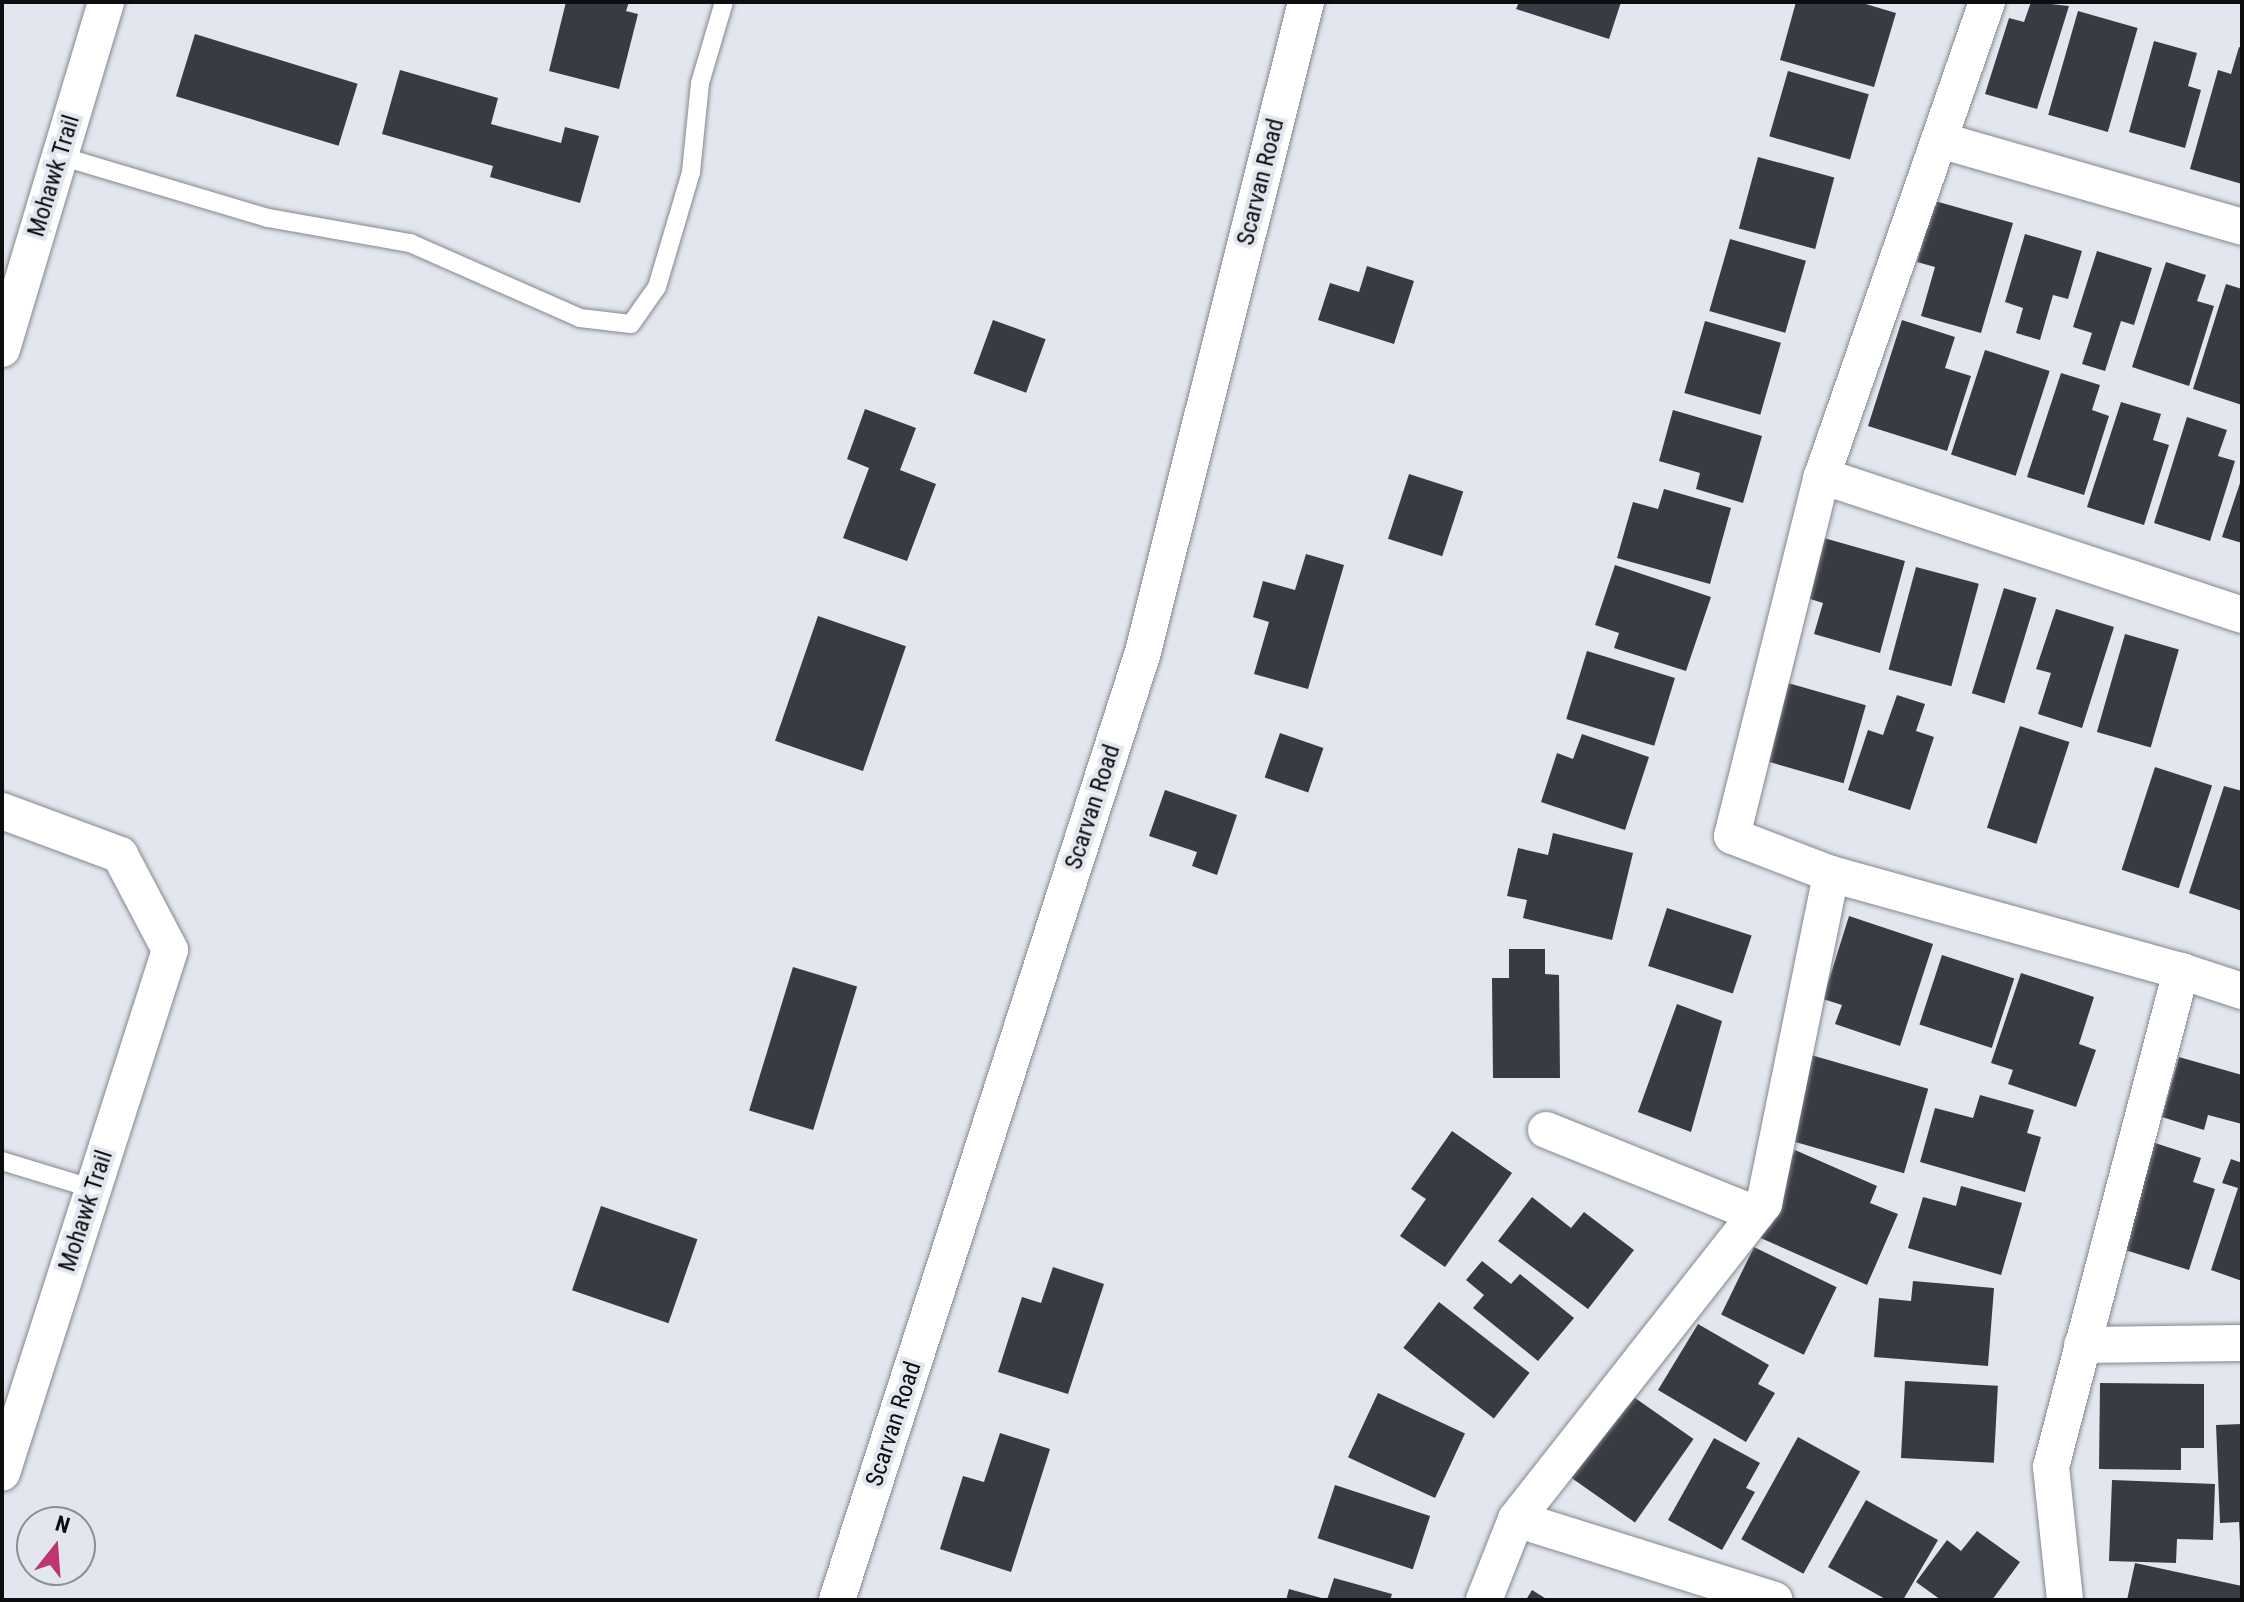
<!DOCTYPE html>
<html>
<head>
<meta charset="utf-8">
<style>
	body { margin:0 }
	#map { position:relative; width:2244px; height:1602px; overflow:hidden; background:#e2e6ee; font-family:"Roboto Condensed",sans-serif }
	div>[style] { position:absolute }
	[style*='--x'] { left:calc(var(--x)*1px); top:calc(var(--y)*1px); width:calc(var(--w)*1px); rotate:calc(var(--a)*1deg) }
	.building>* { inset:0; background:#383b42; transform-origin:0 0 }
	.roads { filter:drop-shadow(0 0 2px #84878e) drop-shadow(0 0 2px #84878e) }
	.lane>* { height:18px; margin:-9px; padding:0 9px; transform-origin:9px; border-radius:9px; background:#fff }
	.street>* { height:36px; margin:-18px; padding:0 18px; transform-origin:18px; border-radius:18px; background:#fff }
	span { translate:-50% -50%; white-space:nowrap; text-align:center; line-height:1.15; -webkit-text-stroke:8px #e2e6ee; paint-order:stroke }
	.street-label { font-size:24px; color:#0b0d0f }
	.frame { position:absolute; inset:0; border:4px solid #0b0d0f; pointer-events:none }
	.north { position:absolute; left:16px; top:1506px; width:80px; height:80px; box-sizing:border-box; background:#e2e6ee; border:2px solid #8c8f95; border-radius:50%; rotate:17deg; font-size:22px; font-weight:700; line-height:32px; text-align:center; color:#0b0d0f }
	.north::after { content:''; display:block; margin:auto; width:28px; height:36px; background:#bf3570; clip-path:polygon(50% 0,100% 100%,50% 72%,0 100%) }
</style>
</head>
<body>
<div id="map">
	<div class="building">
		<i style="clip-path:polygon(566px 2px,629px 2px,626px 11px,638px 14px,619px 89px,549px 71px)"></i>
		<i style="clip-path:polygon(1519px 2px,1621px 2px,1609px 39px,1516px 9px)"></i>
		<i style="clip-path:polygon(1796px 2px,1859px 2px,1896px 13px,1874px 87px,1780px 60px)"></i>
		<i style="clip-path:polygon(2031px 2px,2069px 6px,2037px 109px,1985px 94px,2009px 18px,2024px 22px)"></i>
		<i style="left:2078px;top:11px;width:62px;height:108px;rotate:16deg"></i>
		<i style="left:195px;top:34px;width:170px;height:65px;rotate:17deg"></i>
		<i style="clip-path:polygon(2154px 41px,2197px 53px,2188px 86px,2201px 90px,2185px 148px,2129px 132px)"></i>
		<i style="clip-path:polygon(2239px 47px,2242px 48px,2242px 184px,2190px 169px,2218px 70px,2231px 74px)"></i>
		<i style="clip-path:polygon(400px 70px,498px 98px,491px 124px,561px 143px,565px 127px,599px 136px,580px 203px,490px 177px,493px 166px,382px 134px)"></i>
		<i style="left:1788px;top:71px;width:84px;height:68px;rotate:16deg"></i>
		<i style="left:1758px;top:157px;width:79px;height:74px;rotate:15deg"></i>
		<i style="clip-path:polygon(1935px 201px,2013px 223px,1981px 333px,1921px 316px,1935px 267px,1917px 262px)"></i>
		<i style="clip-path:polygon(2025px 234px,2082px 251px,2068px 299px,2053px 295px,2040px 340px,2016px 333px,2023px 308px,2005px 302px)"></i>
		<i style="left:1730px;top:239px;width:79px;height:75px;rotate:16deg"></i>
		<i style="clip-path:polygon(2097px 251px,2152px 268px,2134px 325px,2121px 321px,2105px 371px,2082px 364px,2092px 333px,2073px 327px)"></i>
		<i style="clip-path:polygon(2166px 262px,2206px 275px,2197px 301px,2214px 306px,2189px 386px,2132px 367px)"></i>
		<i style="clip-path:polygon(1367px 266px,1414px 281px,1394px 344px,1318px 320px,1330px 283px,1359px 292px)"></i>
		<i style="clip-path:polygon(2226px 284px,2242px 289px,2242px 405px,2193px 389px)"></i>
		<i style="left:993px;top:320px;width:56px;height:57px;rotate:20deg"></i>
		<i style="clip-path:polygon(1902px 320px,1955px 337px,1945px 368px,1971px 376px,1947px 451px,1868px 426px)"></i>
		<i style="left:1705px;top:321px;width:79px;height:75px;rotate:16deg"></i>
		<i style="left:1985px;top:350px;width:68px;height:110px;rotate:18deg"></i>
		<i style="clip-path:polygon(2061px 373px,2100px 385px,2092px 410px,2109px 416px,2084px 495px,2027px 477px)"></i>
		<i style="clip-path:polygon(2121px 402px,2161px 414px,2153px 440px,2169px 445px,2144px 525px,2087px 507px)"></i>
		<i style="clip-path:polygon(865px 409px,916px 428px,900px 470px,936px 484px,907px 561px,843px 538px,869px 468px,847px 459px)"></i>
		<i style="clip-path:polygon(1673px 410px,1762px 436px,1743px 503px,1696px 489px,1700px 473px,1659px 461px)"></i>
		<i style="clip-path:polygon(2187px 417px,2227px 430px,2218px 456px,2235px 461px,2210px 541px,2154px 523px)"></i>
		<i style="left:1409px;top:474px;width:57px;height:68px;rotate:18deg"></i>
		<i style="clip-path:polygon(2242px 477px,2242px 543px,2222px 537px)"></i>
		<i style="clip-path:polygon(1664px 489px,1731px 508px,1710px 584px,1617px 558px,1633px 502px,1658px 509px)"></i>
		<i style="clip-path:polygon(1824px 538px,1905px 561px,1880px 653px,1814px 634px,1823px 603px,1807px 598px)"></i>
		<i style="clip-path:polygon(1306px 554px,1344px 565px,1308px 689px,1254px 674px,1269px 622px,1253px 617px,1263px 581px,1295px 590px)"></i>
		<i style="clip-path:polygon(1615px 565px,1711px 597px,1686px 671px,1614px 648px,1619px 633px,1595px 625px)"></i>
		<i style="left:1916px;top:567px;width:65px;height:106px;rotate:15deg"></i>
		<i style="left:2004px;top:588px;width:34px;height:110px;rotate:17deg"></i>
		<i style="clip-path:polygon(2056px 609px,2114px 627px,2082px 728px,2038px 714px,2051px 673px,2036px 669px)"></i>
		<i style="left:818px;top:616px;width:93px;height:132px;rotate:19deg"></i>
		<i style="left:2125px;top:634px;width:56px;height:102px;rotate:16deg"></i>
		<i style="left:1587px;top:651px;width:92px;height:71px;rotate:17deg"></i>
		<i style="left:1788px;top:683px;width:81px;height:81px;rotate:16deg"></i>
		<i style="clip-path:polygon(1897px 695px,1925px 704px,1916px 731px,1934px 737px,1910px 810px,1848px 790px,1868px 730px,1883px 735px)"></i>
		<i style="left:2020px;top:726px;width:52px;height:107px;rotate:18deg"></i>
		<i style="left:1280px;top:733px;width:46px;height:47px;rotate:19deg"></i>
		<i style="clip-path:polygon(1582px 734px,1649px 757px,1625px 830px,1541px 802px,1557px 753px,1573px 759px)"></i>
		<i style="left:2155px;top:767px;width:60px;height:108px;rotate:18deg"></i>
		<i style="clip-path:polygon(2224px 786px,2242px 791px,2242px 911px,2189px 893px)"></i>
		<i style="clip-path:polygon(1165px 790px,1237px 815px,1217px 875px,1192px 866px,1197px 852px,1149px 836px)"></i>
		<i style="clip-path:polygon(1553px 833px,1633px 853px,1612px 940px,1523px 918px,1527px 900px,1507px 896px,1518px 848px,1548px 855px)"></i>
		<i style="left:1667px;top:908px;width:89px;height:61px;rotate:18deg"></i>
		<i style="clip-path:polygon(1849px 916px,1933px 944px,1900px 1046px,1835px 1024px,1842px 1005px,1823px 999px)"></i>
		<i style="clip-path:polygon(1509px 949px,1545px 949px,1545px 974px,1559px 975px,1560px 1078px,1493px 1078px,1492px 978px,1509px 978px)"></i>
		<i style="left:1942px;top:955px;width:76px;height:73px;rotate:18deg"></i>
		<i style="left:793px;top:967px;width:67px;height:150px;rotate:17deg"></i>
		<i style="clip-path:polygon(2021px 973px,2094px 997px,2079px 1044px,2096px 1050px,2076px 1107px,2008px 1084px,2013px 1070px,1991px 1063px)"></i>
		<i style="clip-path:polygon(1677px 1004px,1722px 1021px,1691px 1132px,1638px 1112px)"></i>
		<i style="left:1811px;top:1055px;width:122px;height:88px;rotate:16deg"></i>
		<i style="clip-path:polygon(2179px 1057px,2242px 1075px,2242px 1124px,2208px 1115px,2204px 1130px,2162px 1117px)"></i>
		<i style="clip-path:polygon(1980px 1095px,2034px 1110px,2027px 1133px,2041px 1137px,2025px 1192px,1920px 1162px,1935px 1108px,1973px 1118px)"></i>
		<i style="clip-path:polygon(1452px 1131px,1512px 1173px,1445px 1267px,1400px 1236px,1426px 1199px,1411px 1189px)"></i>
		<i style="clip-path:polygon(2140px 1138px,2201px 1158px,2193px 1182px,2215px 1189px,2189px 1270px,2106px 1244px)"></i>
		<i style="clip-path:polygon(1795px 1150px,1877px 1186px,1870px 1203px,1898px 1214px,1867px 1285px,1756px 1236px)"></i>
		<i style="clip-path:polygon(2231px 1159px,2242px 1163px,2242px 1281px,2211px 1270px,2238px 1188px,2222px 1183px)"></i>
		<i style="clip-path:polygon(1961px 1186px,2022px 1203px,2001px 1275px,1908px 1248px,1923px 1197px,1956px 1206px)"></i>
		<i style="clip-path:polygon(1532px 1197px,1571px 1228px,1584px 1212px,1634px 1250px,1588px 1309px,1498px 1241px)"></i>
		<i style="left:601px;top:1206px;width:102px;height:89px;rotate:19deg"></i>
		<i style="left:1754px;top:1247px;width:92px;height:75px;rotate:26deg"></i>
		<i style="clip-path:polygon(1482px 1261px,1511px 1284px,1520px 1274px,1574px 1318px,1538px 1361px,1473px 1308px,1484px 1295px,1466px 1280px)"></i>
		<i style="clip-path:polygon(1053px 1267px,1104px 1284px,1068px 1394px,998px 1372px,1022px 1297px,1041px 1303px)"></i>
		<i style="clip-path:polygon(1913px 1281px,1994px 1288px,1988px 1366px,1874px 1357px,1879px 1298px,1911px 1301px)"></i>
		<i style="left:1439px;top:1302px;width:115px;height:58px;rotate:38deg"></i>
		<i style="clip-path:polygon(1698px 1324px,1769px 1365px,1758px 1384px,1775px 1393px,1746px 1442px,1658px 1390px)"></i>
		<i style="left:1905px;top:1381px;width:93px;height:77px;rotate:3deg"></i>
		<i style="clip-path:polygon(2100px 1383px,2204px 1384px,2204px 1448px,2181px 1448px,2181px 1470px,2099px 1469px)"></i>
		<i style="left:1378px;top:1393px;width:96px;height:71px;rotate:25deg"></i>
		<i style="left:1628px;top:1393px;width:80px;height:102px;rotate:35deg"></i>
		<i style="clip-path:polygon(2242px 1424px,2242px 1542px,2240px 1542px,2239px 1522px,2220px 1523px,2216px 1425px)"></i>
		<i style="clip-path:polygon(1000px 1433px,1050px 1449px,1011px 1572px,940px 1549px,963px 1476px,984px 1482px)"></i>
		<i style="left:1798px;top:1437px;width:71px;height:117px;rotate:29deg"></i>
		<i style="clip-path:polygon(1714px 1438px,1760px 1463px,1746px 1488px,1755px 1492px,1722px 1550px,1668px 1520px)"></i>
		<i style="clip-path:polygon(2112px 1480px,2215px 1484px,2213px 1540px,2177px 1539px,2176px 1563px,2109px 1561px)"></i>
		<i style="left:1335px;top:1485px;width:100px;height:56px;rotate:18deg"></i>
		<i style="clip-path:polygon(1866px 1500px,1938px 1540px,1903px 1600px,1887px 1600px,1828px 1567px)"></i>
		<i style="clip-path:polygon(1977px 1531px,2020px 1562px,1992px 1600px,1941px 1600px,1916px 1582px,1947px 1540px,1961px 1551px)"></i>
		<i style="clip-path:polygon(2135px 1563px,2242px 1586px,2242px 1600px,2127px 1600px)"></i>
		<i style="clip-path:polygon(1334px 1578px,1392px 1594px,1390px 1600px,1327px 1600px)"></i>
		<i style="clip-path:polygon(1289px 1589px,1325px 1599px,1324px 1600px,1286px 1600px)"></i>
		<i style="clip-path:polygon(1532px 1590px,1548px 1600px,1526px 1600px)"></i>
	</div>
	<div class="roads">
		<div class="lane">
			<i style="--x:60;--y:156;--w:217;--a:16.6"></i>
			<i style="--x:268;--y:218;--w:144;--a:10"></i>
			<i style="--x:410;--y:243;--w:186;--a:23.8"></i>
			<i style="--x:580;--y:318;--w:51;--a:6.7"></i>
			<i style="--x:631;--y:324;--w:45;--a:-54.9"></i>
			<i style="--x:657;--y:287;--w:120;--a:-73.5"></i>
			<i style="--x:691;--y:172;--w:89;--a:-84.2"></i>
			<i style="--x:700;--y:83;--w:84;--a:-73.5"></i>
			<i style="--x:2;--y:1161;--w:96;--a:16.9"></i>
		</div>
		<div class="street">
			<i style="--x:1943;--y:141;--w:311;--a:16"></i>
			<i style="--x:2;--y:349;--w:362;--a:-73.3"></i>
			<i style="--x:1822;--y:476;--w:442;--a:18.3"></i>
			<i style="--x:2;--y:811;--w:126;--a:20.4"></i>
			<i style="--x:120;--y:855;--w:107;--a:62.2"></i>
			<i style="--x:170;--y:950;--w:549;--a:107.81"></i>
			<i style="--x:1831;--y:874;--w:363;--a:15.5"></i>
			<i style="--x:1546;--y:1130;--w:226;--a:21.8"></i>
			<i style="--x:2082;--y:1345;--w:160;--a:-0.7"></i>
			<i style="--x:1516;--y:1519;--w:271;--a:17.4"></i>
			<i style="--x:837;--y:1600;--w:996;--a:-72.11"></i>
			<i style="--x:1143;--y:652;--w:670;--a:-75.92"></i>
			<i style="--x:1484;--y:1600;--w:87;--a:-68.4"></i>
			<i style="--x:1516;--y:1519;--w:401;--a:-51.8"></i>
			<i style="--x:1764;--y:1204;--w:337;--a:-78.5"></i>
			<i style="--x:1831;--y:874;--w:106;--a:-159"></i>
			<i style="--x:1732;--y:836;--w:371;--a:-76"></i>
			<i style="--x:1822;--y:476;--w:502;--a:-70.81"></i>
			<i style="--x:2065;--y:1600;--w:134;--a:-96"></i>
			<i style="--x:2051;--y:1467;--w:513;--a:-75.31"></i>
			<i style="--x:2181;--y:971;--w:64;--a:18.2"></i>
		</div>
	</div>
	<div class="street-label">
		<span style="left:54px;top:176px;rotate:-73deg">Mohawk Trail</span>
		<span style="left:1261px;top:182px;rotate:-76deg">Scarvan Road</span>
		<span style="left:1093px;top:807px;rotate:-72deg">Scarvan Road</span>
		<span style="left:86px;top:1211px;rotate:-72deg">Mohawk Trail</span>
		<span style="left:894px;top:1424px;rotate:-72deg">Scarvan Road</span>
	</div>
	<div class="frame"></div>
	<div class="north">N</div>
</div>
</body>
</html>
